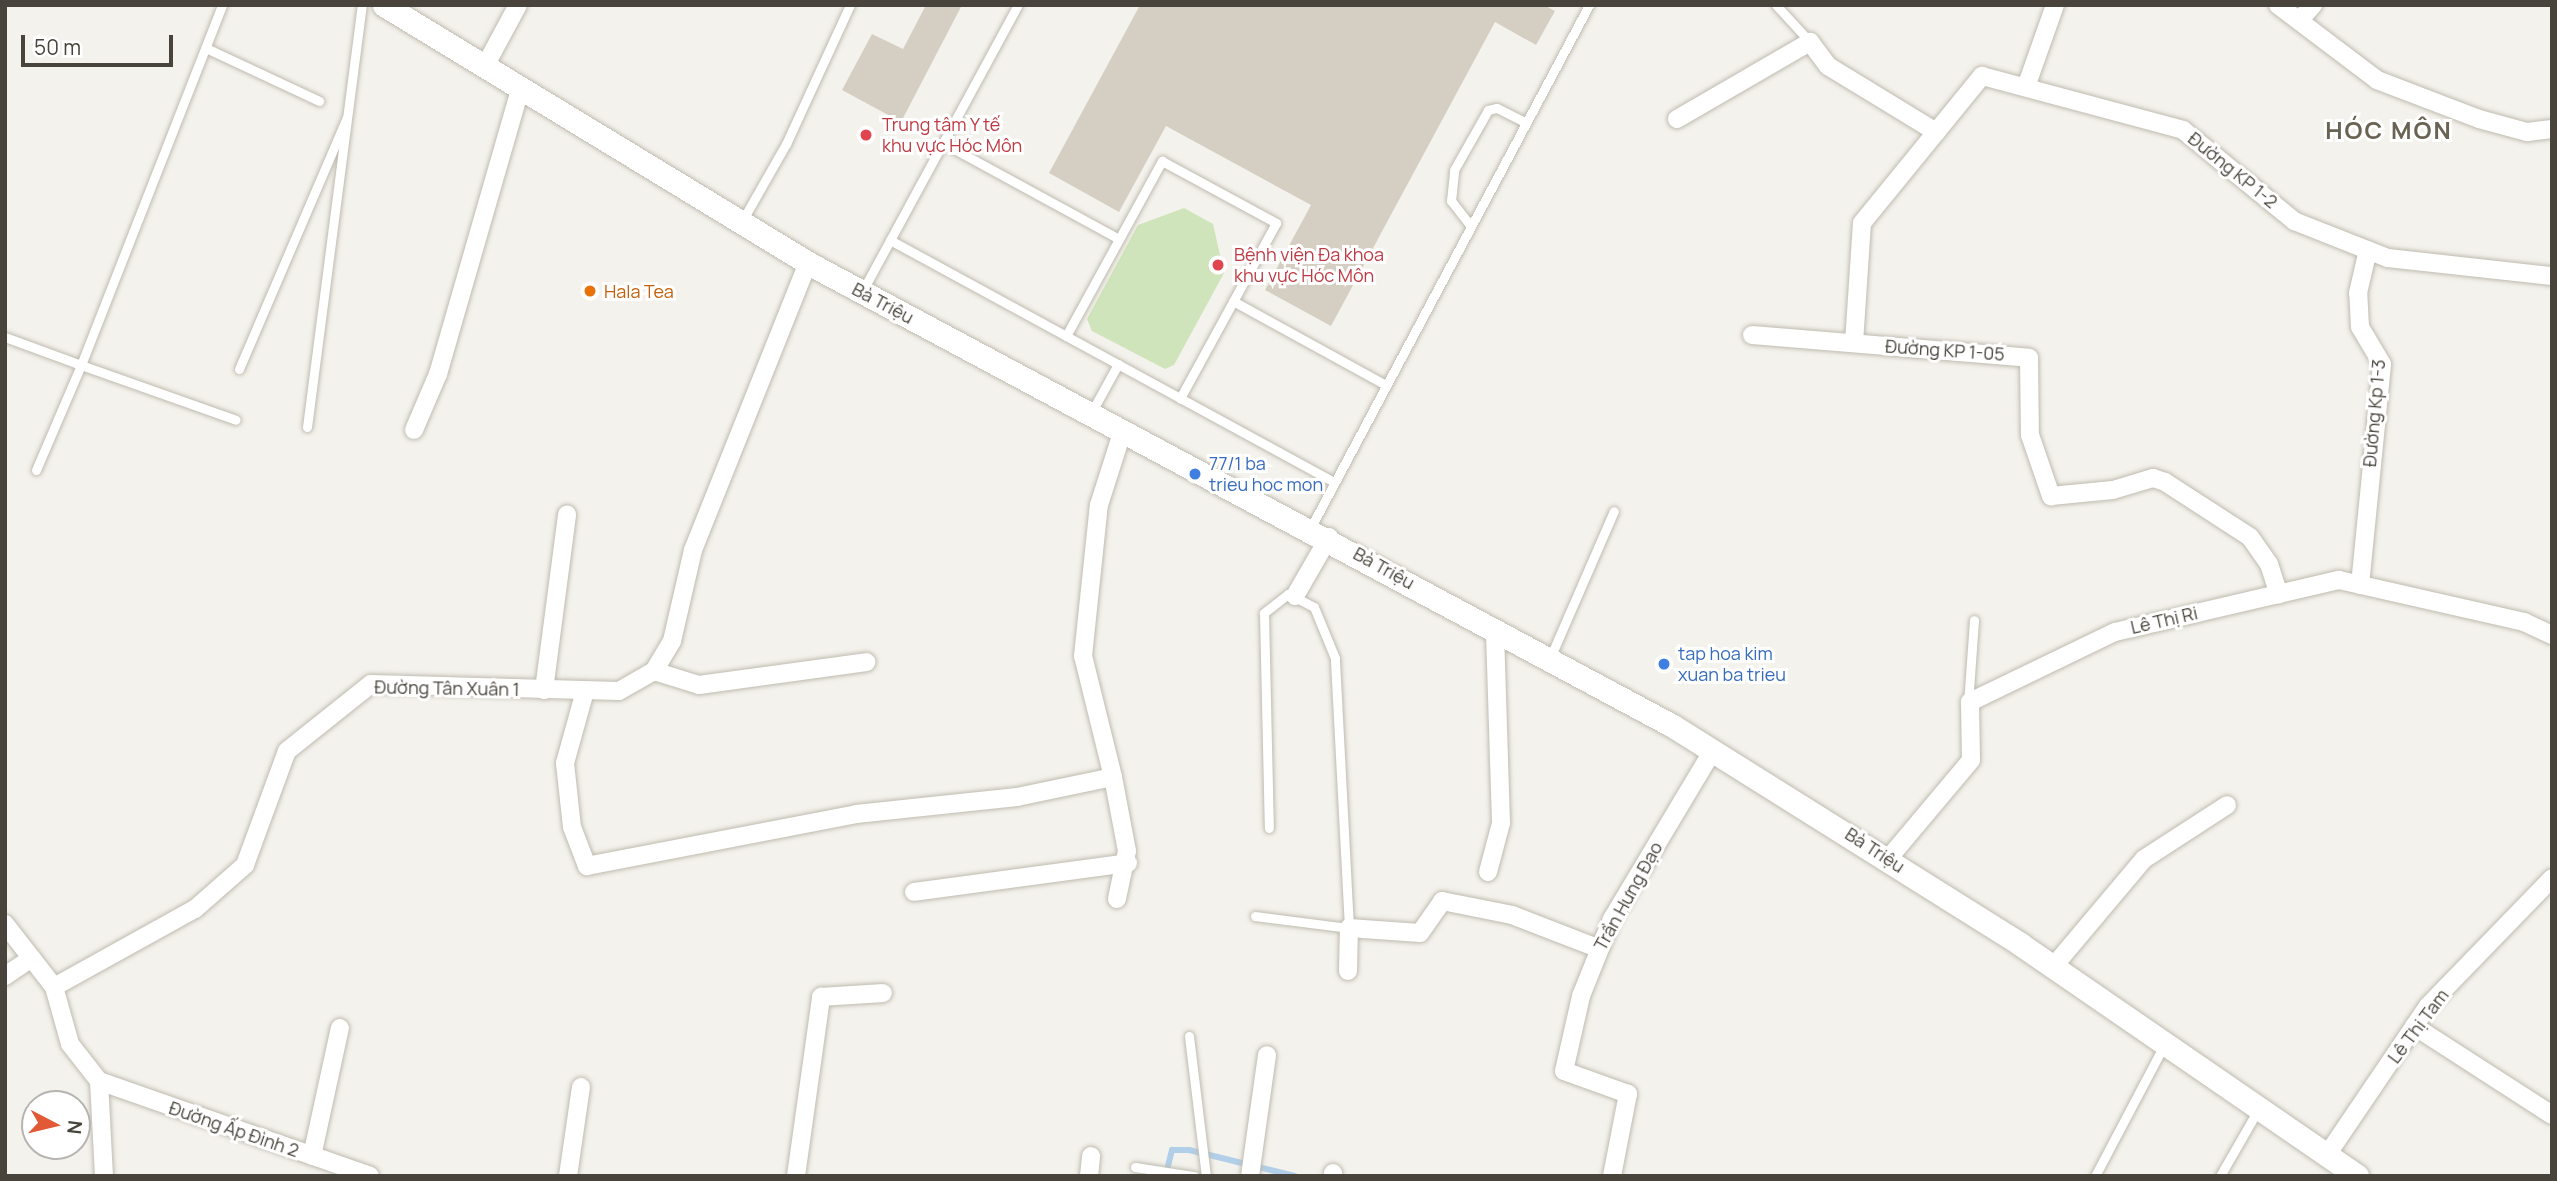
<!DOCTYPE html>
<html>
<head>
<meta charset="utf-8">
<style>
	body { margin:0 }
	#map { position:relative; width:2557px; height:1181px; overflow:hidden; background:#f4f2ec; font-family:Manrope,sans-serif }
	div>[style] { position:absolute }
	[style*='--x'] { left:calc(var(--x)*1px); top:calc(var(--y)*1px); width:calc(var(--w)*1px); rotate:calc(var(--a)*1deg) }
	.green>* { inset:0; background:#cfe4ba }
	.stream>* { height:6px; margin:-3px; padding:0 3px; transform-origin:3px; border-radius:3px; background:#b1cfe9 }
	.building>* { inset:0; background:#d5cfc3 }
	.roads { filter:drop-shadow(0 0 2px #bfbbb0) drop-shadow(0 0 2px #bfbbb0) }
	.service>* { height:9px; margin:-4.5px; padding:0 4.5px; transform-origin:4.5px; border-radius:4.5px; background:#fff }
	.minor>* { height:18px; margin:-9px; padding:0 9px; transform-origin:9px; border-radius:9px; background:#fff }
	.tertiary>* { height:23px; margin:-11.5px; padding:0 11.5px; transform-origin:11.5px; border-radius:11.5px; background:#fff }
	.dots>* { width:19px; height:19px; translate:-50% -50%; box-sizing:border-box; border:4px solid #fff; border-radius:50% }
	span { translate:-50% -50%; white-space:nowrap; text-align:center; line-height:1.15; -webkit-text-stroke:6px #fff; paint-order:stroke }
	.health-label { font-size:18px; color:#be3a42 }
	.left { translate:0 -50%; text-align:left }
	.street-label { font-size:18px; color:#48443b }
	.food-label { font-size:18px; color:#c56008 }
	.shop-label { font-size:18px; color:#366cbe }
	.district-label { font-size:24px; color:#6a6253; font-weight:700; letter-spacing:2px }
	.frame { position:absolute; inset:0; border:7px solid #48443b; pointer-events:none }
	.north { position:absolute; left:21px; top:1090px; width:70px; height:70px; box-sizing:border-box; background:#fff; border:2px solid #b6b4b1; border-radius:50%; rotate:97deg; font-size:19px; font-weight:700; line-height:28px; text-align:center; color:#48443b }
	.north::after { content:''; display:block; margin:auto; width:24px; height:32px; background:#e25936; clip-path:polygon(50% 0,100% 100%,50% 72%,0 100%) }
	.scale { position:absolute; left:21px; top:35px; width:152px; height:32px; box-sizing:border-box; border:4px solid #48443b; border-top:0; padding-left:9px; font-size:21px; line-height:24px; white-space:nowrap; color:#48443b; -webkit-text-stroke:5px #fff; paint-order:stroke }
</style>
</head>
<body>
<div id="map">
	<div class="green">
		<i style="clip-path:polygon(1184px 208px,1213px 224px,1224px 273px,1174px 365px,1165px 369px,1092px 331px,1087px 319px,1138px 225px)"></i>
	</div>
	<div class="stream">
		<i style="--x:1166;--y:1174;--w:25;--a:-76"></i>
		<i style="--x:1172;--y:1150;--w:17;--a:0"></i>
		<i style="--x:1189;--y:1150;--w:109;--a:13.8"></i>
	</div>
	<div class="building">
		<i style="clip-path:polygon(926px 5px,962px 5px,901px 122px,842px 90px,872px 34px,903px 49px)"></i>
		<i style="clip-path:polygon(1140px 5px,1544px 5px,1555px 11px,1536px 45px,1495px 22px,1331px 326px,1265px 290px,1311px 205px,1166px 126px,1119px 212px,1049px 173px)"></i>
	</div>
	<div class="roads">
		<div class="service">
			<i style="--x:1776;--y:5;--w:50;--a:47.4"></i>
			<i style="--x:206;--y:48;--w:125;--a:25.1"></i>
			<i style="--x:943;--y:143;--w:200;--a:28.6"></i>
			<i style="--x:742;--y:221;--w:89;--a:-60.3"></i>
			<i style="--x:786;--y:144;--w:153;--a:-65.3"></i>
			<i style="--x:1470;--y:225;--w:31;--a:-128"></i>
			<i style="--x:1451;--y:201;--w:31;--a:-84"></i>
			<i style="--x:1454;--y:170;--w:69;--a:-60.5"></i>
			<i style="--x:1488;--y:110;--w:9;--a:-13"></i>
			<i style="--x:1497;--y:108;--w:31;--a:27"></i>
			<i style="--x:890;--y:240;--w:506;--a:28.59"></i>
			<i style="--x:863;--y:290;--w:324;--a:-61.5"></i>
			<i style="--x:1233;--y:301;--w:172;--a:28.8"></i>
			<i style="--x:1066;--y:336;--w:200;--a:-61.3"></i>
			<i style="--x:1162;--y:161;--w:130;--a:28.5"></i>
			<i style="--x:1276;--y:223;--w:200;--a:118.7"></i>
			<i style="--x:5;--y:337;--w:81;--a:20.2"></i>
			<i style="--x:81;--y:365;--w:387;--a:-68.6"></i>
			<i style="--x:239;--y:369;--w:274;--a:-66.8"></i>
			<i style="--x:1091;--y:413;--w:56;--a:-61.1"></i>
			<i style="--x:307;--y:427;--w:426;--a:-82.6"></i>
			<i style="--x:36;--y:470;--w:114;--a:-66.8"></i>
			<i style="--x:81;--y:365;--w:164;--a:19.5"></i>
			<i style="--x:1311;--y:527;--w:591;--a:-61.96"></i>
			<i style="--x:1550;--y:658;--w:160;--a:-66.5"></i>
			<i style="--x:1968;--y:704;--w:84;--a:-85.9"></i>
			<i style="--x:1255;--y:916;--w:95;--a:7.3"></i>
			<i style="--x:1349;--y:928;--w:270;--a:-93"></i>
			<i style="--x:1335;--y:658;--w:55;--a:-112.4"></i>
			<i style="--x:1314;--y:607;--w:29;--a:-153"></i>
			<i style="--x:1288;--y:594;--w:31;--a:142"></i>
			<i style="--x:1264;--y:613;--w:215;--a:88.7"></i>
			<i style="--x:1189;--y:1036;--w:141;--a:83.1"></i>
			<i style="--x:1135;--y:1167;--w:60;--a:8.7"></i>
			<i style="--x:2095;--y:1176;--w:148;--a:-62.2"></i>
			<i style="--x:2220;--y:1176;--w:76;--a:-60.1"></i>
		</div>
		<div class="minor">
			<i style="--x:2278;--y:5;--w:124;--a:37.1"></i>
			<i style="--x:2377;--y:80;--w:109;--a:20.9"></i>
			<i style="--x:2479;--y:119;--w:50;--a:15.2"></i>
			<i style="--x:2527;--y:132;--w:25;--a:-7"></i>
			<i style="--x:2300;--y:20;--w:20;--a:-49"></i>
			<i style="--x:485;--y:66;--w:69;--a:-61.6"></i>
			<i style="--x:2026;--y:87;--w:87;--a:-70.5"></i>
			<i style="--x:1677;--y:119;--w:154;--a:-30.1"></i>
			<i style="--x:1810;--y:42;--w:30;--a:53"></i>
			<i style="--x:1828;--y:66;--w:127;--a:31.4"></i>
			<i style="--x:1752;--y:335;--w:278;--a:4.7"></i>
			<i style="--x:2029;--y:358;--w:77;--a:89.3"></i>
			<i style="--x:2030;--y:435;--w:65;--a:71"></i>
			<i style="--x:2051;--y:496;--w:62;--a:-5.5"></i>
			<i style="--x:2113;--y:490;--w:42;--a:-16.7"></i>
			<i style="--x:2153;--y:478;--w:13;--a:18"></i>
			<i style="--x:2165;--y:482;--w:101;--a:32.9"></i>
			<i style="--x:2250;--y:537;--w:33;--a:55"></i>
			<i style="--x:2269;--y:564;--w:32;--a:72"></i>
			<i style="--x:1854;--y:343;--w:120;--a:-86.2"></i>
			<i style="--x:1862;--y:223;--w:190;--a:-50.8"></i>
			<i style="--x:1982;--y:76;--w:208;--a:15"></i>
			<i style="--x:2183;--y:130;--w:144;--a:39.3"></i>
			<i style="--x:2294;--y:221;--w:101;--a:21.5"></i>
			<i style="--x:2388;--y:258;--w:165;--a:6.3"></i>
			<i style="--x:414;--y:430;--w:61;--a:-66.8"></i>
			<i style="--x:438;--y:374;--w:299;--a:-73.9"></i>
			<i style="--x:2360;--y:585;--w:222;--a:-84.3"></i>
			<i style="--x:2382;--y:364;--w:43;--a:-120.7"></i>
			<i style="--x:2360;--y:327;--w:34;--a:-93"></i>
			<i style="--x:2358;--y:293;--w:44;--a:-76.9"></i>
			<i style="--x:1295;--y:596;--w:68;--a:-60"></i>
			<i style="--x:654;--y:671;--w:47;--a:17.3"></i>
			<i style="--x:699;--y:685;--w:169;--a:-7.8"></i>
			<i style="--x:544;--y:690;--w:177;--a:-82.5"></i>
			<i style="--x:585;--y:691;--w:75;--a:105.5"></i>
			<i style="--x:565;--y:763;--w:64;--a:83.8"></i>
			<i style="--x:572;--y:827;--w:42;--a:69"></i>
			<i style="--x:587;--y:866;--w:274;--a:-10.9"></i>
			<i style="--x:856;--y:814;--w:162;--a:-6"></i>
			<i style="--x:1017;--y:797;--w:98;--a:-11.8"></i>
			<i style="--x:1113;--y:777;--w:125;--a:-103.9"></i>
			<i style="--x:1083;--y:656;--w:152;--a:-84"></i>
			<i style="--x:1099;--y:505;--w:79;--a:-72.3"></i>
			<i style="--x:1113;--y:777;--w:75;--a:79.3"></i>
			<i style="--x:1127;--y:851;--w:49;--a:101.8"></i>
			<i style="--x:1888;--y:859;--w:129;--a:-50"></i>
			<i style="--x:1971;--y:760;--w:58;--a:-91"></i>
			<i style="--x:1970;--y:702;--w:161;--a:-25.8"></i>
			<i style="--x:2115;--y:632;--w:230;--a:-13.1"></i>
			<i style="--x:2339;--y:580;--w:190;--a:12.8"></i>
			<i style="--x:2524;--y:622;--w:31;--a:25"></i>
			<i style="--x:1488;--y:872;--w:51;--a:-75.1"></i>
			<i style="--x:1501;--y:823;--w:193;--a:-91.8"></i>
			<i style="--x:914;--y:892;--w:216;--a:-7.7"></i>
			<i style="--x:5;--y:924;--w:80;--a:52.1"></i>
			<i style="--x:54;--y:987;--w:59;--a:74.3"></i>
			<i style="--x:70;--y:1044;--w:47;--a:51.9"></i>
			<i style="--x:99;--y:1081;--w:95;--a:87"></i>
			<i style="--x:2053;--y:967;--w:141;--a:-49.9"></i>
			<i style="--x:2144;--y:859;--w:99;--a:-33"></i>
			<i style="--x:1348;--y:971;--w:43;--a:-88.7"></i>
			<i style="--x:1349;--y:928;--w:71;--a:4"></i>
			<i style="--x:1420;--y:933;--w:39;--a:-55"></i>
			<i style="--x:1442;--y:901;--w:71;--a:11.3"></i>
			<i style="--x:1512;--y:915;--w:91;--a:21.2"></i>
			<i style="--x:5;--y:976;--w:32;--a:-34"></i>
			<i style="--x:54;--y:987;--w:161;--a:-29"></i>
			<i style="--x:195;--y:909;--w:67;--a:-41.3"></i>
			<i style="--x:245;--y:865;--w:121;--a:-69.8"></i>
			<i style="--x:287;--y:751;--w:107;--a:-38.6"></i>
			<i style="--x:371;--y:684;--w:248;--a:1.6"></i>
			<i style="--x:619;--y:691;--w:40;--a:-29.7"></i>
			<i style="--x:654;--y:671;--w:35;--a:-59"></i>
			<i style="--x:672;--y:641;--w:93;--a:-77"></i>
			<i style="--x:693;--y:550;--w:309;--a:-68.2"></i>
			<i style="--x:2414;--y:1026;--w:164;--a:32.8"></i>
			<i style="--x:99;--y:1081;--w:287;--a:19.3"></i>
			<i style="--x:2327;--y:1155;--w:180;--a:-55.9"></i>
			<i style="--x:2428;--y:1006;--w:178;--a:-45.9"></i>
			<i style="--x:312;--y:1156;--w:131;--a:-77.7"></i>
			<i style="--x:568;--y:1176;--w:90;--a:-81.7"></i>
			<i style="--x:796;--y:1176;--w:181;--a:-82"></i>
			<i style="--x:821;--y:997;--w:62;--a:-3.7"></i>
			<i style="--x:1089;--y:1176;--w:20;--a:-84"></i>
			<i style="--x:1250;--y:1176;--w:122;--a:-82"></i>
			<i style="--x:1333;--y:1176;--w:3;--a:-90"></i>
			<i style="--x:1612;--y:1176;--w:84;--a:-79"></i>
			<i style="--x:1628;--y:1094;--w:68;--a:-160.2"></i>
			<i style="--x:1564;--y:1071;--w:77;--a:-77.2"></i>
			<i style="--x:1581;--y:996;--w:83;--a:-68.1"></i>
			<i style="--x:1612;--y:919;--w:197;--a:-59.1"></i>
		</div>
		<div class="tertiary">
			<i style="--x:384;--y:5;--w:496;--a:31.3"></i>
			<i style="--x:808;--y:263;--w:981;--a:28.16"></i>
			<i style="--x:1673;--y:726;--w:410;--a:32.1"></i>
			<i style="--x:2020;--y:944;--w:409;--a:34.5"></i>
		</div>
	</div>
	<div class="dots">
		<i style="left:866px;top:135px;background:#e0444e"></i>
		<i style="left:1218px;top:265px;background:#e0444e"></i>
		<i style="left:590px;top:291px;background:#e8710a"></i>
		<i style="left:1195px;top:474px;background:#3f7fe0"></i>
		<i style="left:1664px;top:664px;background:#3f7fe0"></i>
	</div>
	<div class="health-label">
		<span class="left" style="left:882px;top:135px">Trung tâm Y tế<br>khu vực Hóc Môn</span>
		<span class="left" style="left:1234px;top:265px">Bệnh viện Đa khoa<br>khu vực Hóc Môn</span>
	</div>
	<div class="street-label">
		<span style="left:2233px;top:170px;rotate:39deg">Đường KP 1-2</span>
		<span style="left:883px;top:303px;rotate:28deg">Bà Triệu</span>
		<span style="left:1945px;top:350px;rotate:4deg">Đường KP 1-05</span>
		<span style="left:2374px;top:413px;rotate:-85deg">Đường Kp 1-3</span>
		<span style="left:1384px;top:568px;rotate:29deg">Bà Triệu</span>
		<span style="left:2164px;top:620px;rotate:-13deg">Lê Thị Ri</span>
		<span style="left:447px;top:688px;rotate:1deg">Đường Tân Xuân 1</span>
		<span style="left:1875px;top:850px;rotate:33deg">Bà Triệu</span>
		<span style="left:1628px;top:896px;rotate:-61deg">Trần Hưng Đạo</span>
		<span style="left:2418px;top:1026px;rotate:-53deg">Lê Thị Tam</span>
		<span style="left:234px;top:1129px;rotate:19deg">Đường Ấp Đình 2</span>
	</div>
	<div class="food-label">
		<span class="left" style="left:604px;top:291px">Hala Tea</span>
	</div>
	<div class="shop-label">
		<span class="left" style="left:1209px;top:474px">77/1 ba<br>trieu hoc mon</span>
		<span class="left" style="left:1678px;top:664px">tap hoa kim<br>xuan ba trieu</span>
	</div>
	<div class="district-label">
		<span style="left:2389px;top:130px">HÓC MÔN</span>
	</div>
	<div class="frame"></div>
	<div class="north">N</div>
	<div class="scale">50 m</div>
</div>
</body>
</html>
